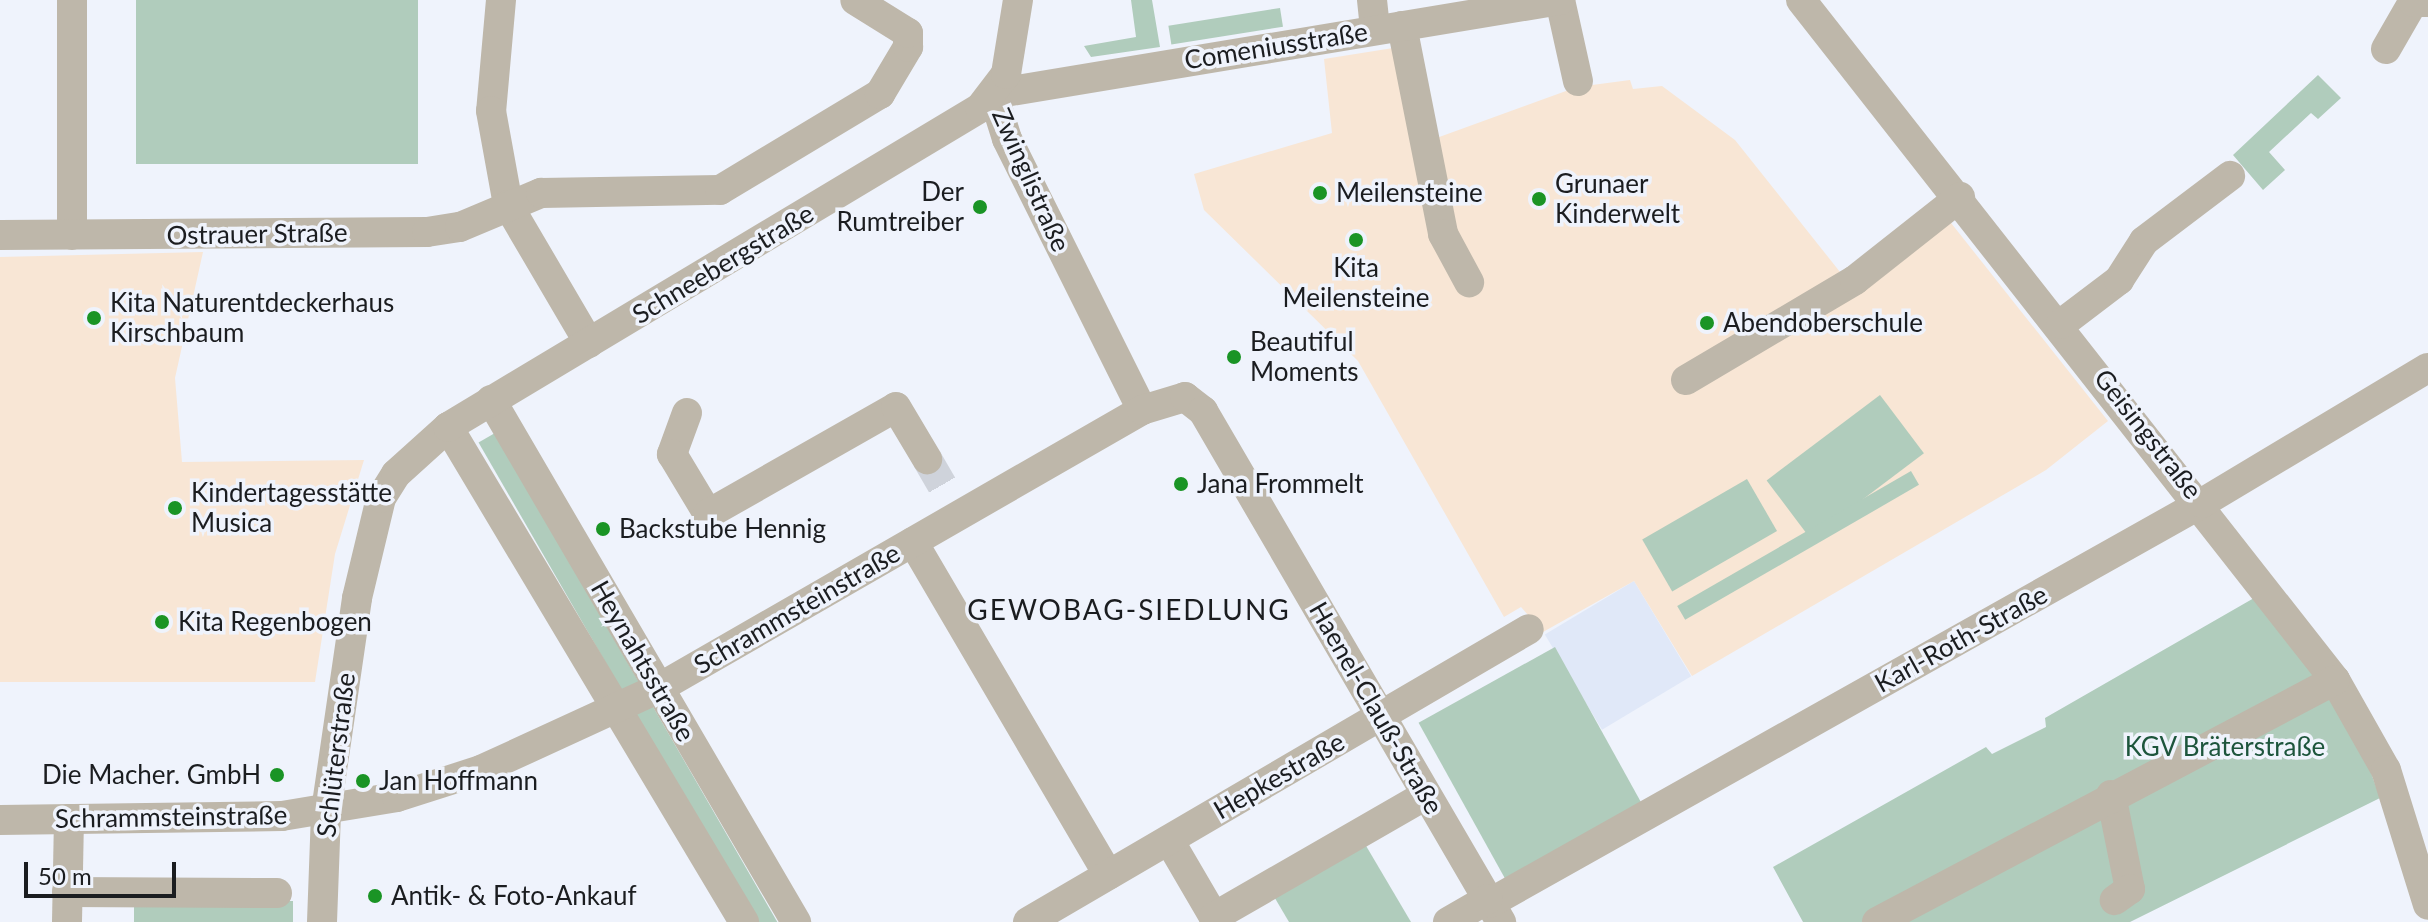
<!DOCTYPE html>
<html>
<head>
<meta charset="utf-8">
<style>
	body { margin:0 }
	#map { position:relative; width:2428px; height:922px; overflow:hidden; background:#eff3fc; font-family:Lato,sans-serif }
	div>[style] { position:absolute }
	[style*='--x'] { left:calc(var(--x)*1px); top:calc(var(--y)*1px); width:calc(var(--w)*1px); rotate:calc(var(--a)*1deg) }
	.built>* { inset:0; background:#e0e8f8; transform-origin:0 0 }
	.education>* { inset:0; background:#f8e6d5 }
	.green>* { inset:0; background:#b0ccbc; transform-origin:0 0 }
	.minor-tunnel>* { height:30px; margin-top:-15px; transform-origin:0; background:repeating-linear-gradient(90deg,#cfd3db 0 30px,transparent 0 45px) }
	.minor>* { height:30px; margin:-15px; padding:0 15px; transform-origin:15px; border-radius:15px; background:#beb7aa }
	.dots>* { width:22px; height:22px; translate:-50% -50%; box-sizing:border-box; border:4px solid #eff3fc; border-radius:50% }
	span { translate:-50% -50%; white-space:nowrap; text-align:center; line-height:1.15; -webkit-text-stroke:7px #eff3fc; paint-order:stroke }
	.street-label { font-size:26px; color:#1b1d20 }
	.poi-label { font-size:26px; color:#1b1d20 }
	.left { translate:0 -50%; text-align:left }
	.right { translate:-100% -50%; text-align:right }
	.park-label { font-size:26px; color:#1d553c }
	.neighbourhood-label { font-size:28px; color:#1b1d20; letter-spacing:2px }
	.scale { position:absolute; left:24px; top:862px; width:152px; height:36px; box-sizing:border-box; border:4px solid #1b1d20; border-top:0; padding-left:10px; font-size:24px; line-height:28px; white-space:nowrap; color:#1b1d20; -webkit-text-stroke:6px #eff3fc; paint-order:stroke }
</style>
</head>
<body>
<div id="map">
	<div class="built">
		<i style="left:1634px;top:581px;width:111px;height:104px;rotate:59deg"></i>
	</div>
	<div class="education">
		<i style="clip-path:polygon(1412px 45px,1431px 140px,1577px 87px,1630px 80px,1633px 89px,1662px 86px,1735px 140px,1844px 277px,1936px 204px,2108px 421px,2046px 470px,1692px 676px,1634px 581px,1543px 632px,1521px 607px,1504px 617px,1358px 361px,1204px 210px,1194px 174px,1332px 133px,1324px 59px)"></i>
		<i style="clip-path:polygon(203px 252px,175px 378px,182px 462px,364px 460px,335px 554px,315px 682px,0 682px,0 257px)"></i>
	</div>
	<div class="green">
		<i style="left:136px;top:0;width:282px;height:164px"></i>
		<i style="clip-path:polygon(1131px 0,1152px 0,1160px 47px,1091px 57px,1084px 46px,1136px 37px)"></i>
		<i style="left:1280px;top:8px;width:19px;height:113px;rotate:81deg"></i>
		<i style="clip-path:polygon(2318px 75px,2341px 98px,2318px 119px,2311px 113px,2269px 152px,2285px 170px,2263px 190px,2233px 155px)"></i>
		<i style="left:1880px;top:395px;width:73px;height:142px;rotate:53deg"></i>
		<i style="left:495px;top:433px;width:566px;height:19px;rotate:60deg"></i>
		<i style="left:1911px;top:471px;width:16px;height:270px;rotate:60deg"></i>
		<i style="left:1747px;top:479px;width:60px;height:121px;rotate:60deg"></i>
		<i style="clip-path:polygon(2261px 594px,2359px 739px,2380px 798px,2130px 922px,1803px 922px,1773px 867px,1986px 747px,1992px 754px,2046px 727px,2045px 718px)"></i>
		<i style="left:1555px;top:647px;width:178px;height:156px;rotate:61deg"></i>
		<i style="clip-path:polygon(1362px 839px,1411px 922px,1289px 922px,1266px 883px)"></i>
		<i style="left:134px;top:901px;width:159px;height:21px"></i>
	</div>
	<div class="minor-tunnel">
		<i style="--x:927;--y:459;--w:44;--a:59.9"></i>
	</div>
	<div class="minor">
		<i style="--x:72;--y:0;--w:235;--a:90"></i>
		<i style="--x:501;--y:0;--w:111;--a:95.1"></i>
		<i style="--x:491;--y:111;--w:96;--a:79.7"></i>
		<i style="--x:508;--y:205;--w:160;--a:59.6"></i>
		<i style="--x:1372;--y:0;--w:30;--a:84"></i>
		<i style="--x:1560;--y:0;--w:83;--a:77.5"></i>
		<i style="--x:1801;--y:0;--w:865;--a:51.86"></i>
		<i style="--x:2335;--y:680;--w:103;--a:60.5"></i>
		<i style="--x:2386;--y:770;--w:141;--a:72.7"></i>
		<i style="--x:1402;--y:26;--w:212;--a:78.8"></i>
		<i style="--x:1443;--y:234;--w:55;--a:61.6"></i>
		<i style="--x:2386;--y:49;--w:54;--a:-60.1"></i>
		<i style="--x:2413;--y:2;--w:15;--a:0"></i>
		<i style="--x:993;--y:94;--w:575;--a:-9.41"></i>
		<i style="--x:993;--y:94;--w:47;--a:72.7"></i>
		<i style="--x:1007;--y:139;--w:303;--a:63.5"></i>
		<i style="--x:0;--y:235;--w:427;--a:-0.4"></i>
		<i style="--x:427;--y:232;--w:33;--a:-9"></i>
		<i style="--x:460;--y:227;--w:88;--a:-22.8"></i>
		<i style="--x:541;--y:193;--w:179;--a:-1"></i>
		<i style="--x:720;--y:190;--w:187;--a:-31"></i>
		<i style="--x:880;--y:94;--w:55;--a:-59.2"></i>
		<i style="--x:908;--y:47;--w:14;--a:-90"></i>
		<i style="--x:908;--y:33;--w:62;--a:-148.1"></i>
		<i style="--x:2061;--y:324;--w:73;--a:-37.2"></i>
		<i style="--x:2119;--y:280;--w:46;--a:-57.3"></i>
		<i style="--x:2144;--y:241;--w:108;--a:-37.1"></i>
		<i style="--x:1686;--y:380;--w:196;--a:-30.6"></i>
		<i style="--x:1855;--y:280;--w:134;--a:-38.3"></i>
		<i style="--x:491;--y:400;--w:605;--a:59.7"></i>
		<i style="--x:687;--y:413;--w:44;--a:110.1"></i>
		<i style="--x:672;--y:454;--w:70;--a:59"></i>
		<i style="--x:708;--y:514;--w:216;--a:-29.6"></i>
		<i style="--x:896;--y:407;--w:61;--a:59.2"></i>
		<i style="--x:448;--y:427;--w:577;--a:59.12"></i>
		<i style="--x:913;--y:542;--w:386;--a:59.6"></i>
		<i style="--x:2111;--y:795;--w:96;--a:78.6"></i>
		<i style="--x:2130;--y:889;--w:19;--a:144"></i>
		<i style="--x:0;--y:820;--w:282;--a:-0.8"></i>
		<i style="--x:282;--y:816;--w:117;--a:-9.4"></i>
		<i style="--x:397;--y:797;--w:88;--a:-17.8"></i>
		<i style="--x:481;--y:770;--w:196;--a:-24.7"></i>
		<i style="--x:659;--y:688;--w:557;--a:-29.92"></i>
		<i style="--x:1142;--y:410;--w:45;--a:-16.8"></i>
		<i style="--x:1185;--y:397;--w:23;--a:38"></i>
		<i style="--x:1203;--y:411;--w:592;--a:59.75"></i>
		<i style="--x:1169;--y:840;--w:95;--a:59.7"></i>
		<i style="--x:67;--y:892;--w:210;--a:0.3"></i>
		<i style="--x:1490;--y:903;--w:817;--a:-29.33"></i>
		<i style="--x:2202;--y:503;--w:263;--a:-30.9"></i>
		<i style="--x:1214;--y:917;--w:245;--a:-29.9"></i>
		<i style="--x:67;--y:922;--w:103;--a:-88.9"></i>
		<i style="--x:322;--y:922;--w:111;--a:-87.9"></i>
		<i style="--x:326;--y:811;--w:215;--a:-81.7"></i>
		<i style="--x:357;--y:598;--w:103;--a:-76.5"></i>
		<i style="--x:381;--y:498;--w:28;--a:-58"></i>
		<i style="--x:396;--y:474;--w:70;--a:-42.1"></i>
		<i style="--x:448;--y:427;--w:620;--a:-30.95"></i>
		<i style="--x:980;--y:108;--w:43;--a:-52.6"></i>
		<i style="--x:1006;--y:74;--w:75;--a:-80.8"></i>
		<i style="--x:1028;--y:922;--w:580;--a:-30.32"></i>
		<i style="--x:1448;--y:922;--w:46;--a:-29.9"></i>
		<i style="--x:1877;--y:922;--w:518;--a:-27.85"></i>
	</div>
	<div class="dots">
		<i style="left:1320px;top:193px;background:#1a9425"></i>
		<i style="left:1539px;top:199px;background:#1a9425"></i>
		<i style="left:980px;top:207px;background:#1a9425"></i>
		<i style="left:1356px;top:240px;background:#1a9425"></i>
		<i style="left:94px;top:318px;background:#1a9425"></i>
		<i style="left:1707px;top:323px;background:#1a9425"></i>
		<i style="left:1234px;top:357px;background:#1a9425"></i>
		<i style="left:1181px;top:484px;background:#1a9425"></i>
		<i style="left:175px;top:508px;background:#1a9425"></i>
		<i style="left:603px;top:529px;background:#1a9425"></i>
		<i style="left:162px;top:622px;background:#1a9425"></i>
		<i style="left:277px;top:775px;background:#1a9425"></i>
		<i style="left:363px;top:781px;background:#1a9425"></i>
		<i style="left:375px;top:896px;background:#1a9425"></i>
	</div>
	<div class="street-label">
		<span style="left:1276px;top:46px;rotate:-9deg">Comeniusstraße</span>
		<span style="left:1031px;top:180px;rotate:66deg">Zwinglistraße</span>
		<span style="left:257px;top:234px;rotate:-1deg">Ostrauer Straße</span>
		<span style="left:723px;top:264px;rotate:-31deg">Schneebergstraße</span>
		<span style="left:2148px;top:434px;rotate:52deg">Geisingstraße</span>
		<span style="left:797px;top:609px;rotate:-30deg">Schrammsteinstraße</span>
		<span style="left:1961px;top:639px;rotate:-29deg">Karl-Roth-Straße</span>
		<span style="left:643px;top:661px;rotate:60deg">Heynahtsstraße</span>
		<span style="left:1376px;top:708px;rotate:60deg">Haenel-Clauß-Straße</span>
		<span style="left:336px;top:755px;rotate:-83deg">Schlüterstraße</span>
		<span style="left:1279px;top:776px;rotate:-30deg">Hepkestraße</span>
		<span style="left:171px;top:817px;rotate:-1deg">Schrammsteinstraße</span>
	</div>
	<div class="poi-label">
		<span class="left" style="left:1555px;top:199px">Grunaer<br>Kinderwelt</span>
		<span class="right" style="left:964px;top:207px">Der<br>Rumtreiber</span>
		<span class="left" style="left:1336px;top:193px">Meilensteine</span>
		<span style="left:1356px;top:283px">Kita<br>Meilensteine</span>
		<span class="left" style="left:110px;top:318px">Kita Naturentdeckerhaus<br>Kirschbaum</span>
		<span class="left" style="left:1723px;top:323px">Abendoberschule</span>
		<span class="left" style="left:1250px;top:357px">Beautiful<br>Moments</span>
		<span class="left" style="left:1197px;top:484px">Jana Frommelt</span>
		<span class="left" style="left:191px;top:508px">Kindertagesstätte<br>Musica</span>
		<span class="left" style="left:619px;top:529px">Backstube Hennig</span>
		<span class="left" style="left:178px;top:622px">Kita Regenbogen</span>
		<span class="right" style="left:261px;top:775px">Die Macher. GmbH</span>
		<span class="left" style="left:379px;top:781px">Jan Hoffmann</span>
		<span class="left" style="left:391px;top:896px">Antik- &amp; Foto-Ankauf</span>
	</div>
	<div class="park-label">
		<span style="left:2225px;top:747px">KGV Bräterstraße</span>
	</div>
	<div class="neighbourhood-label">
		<span style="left:1129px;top:609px">GEWOBAG-SIEDLUNG</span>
	</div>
	<div class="scale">50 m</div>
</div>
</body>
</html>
